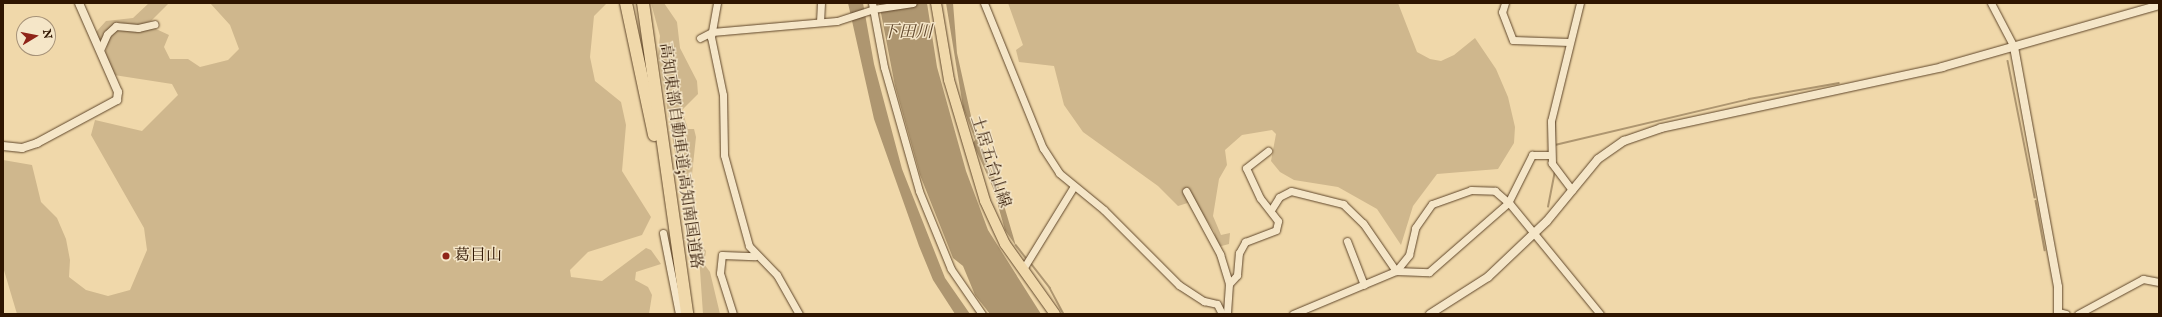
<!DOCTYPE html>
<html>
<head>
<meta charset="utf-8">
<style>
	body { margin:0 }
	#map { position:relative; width:2162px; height:317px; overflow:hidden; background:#f0d8aa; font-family:"IM FELL English","Noto Serif JP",serif }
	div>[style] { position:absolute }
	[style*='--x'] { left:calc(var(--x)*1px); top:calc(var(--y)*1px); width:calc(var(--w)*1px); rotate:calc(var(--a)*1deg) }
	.green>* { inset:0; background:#cfb78d }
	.water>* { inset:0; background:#ae9670 }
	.stream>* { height:1.5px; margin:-0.75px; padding:0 0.75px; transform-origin:0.75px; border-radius:0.75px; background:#ae9670 }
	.roads { filter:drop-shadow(0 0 1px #5f462a) drop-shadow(0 0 1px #5f462a) }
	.minor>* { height:7px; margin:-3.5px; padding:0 3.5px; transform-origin:3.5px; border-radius:3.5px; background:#f5e6c8 }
	.tertiary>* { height:8px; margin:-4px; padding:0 4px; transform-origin:4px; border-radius:4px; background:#f5e6c8 }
	.primary>* { height:10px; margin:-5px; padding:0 5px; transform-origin:5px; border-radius:5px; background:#f0d8aa }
	.motorway>* { height:12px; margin:-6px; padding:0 6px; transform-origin:6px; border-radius:6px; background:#f0d8aa }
	.dots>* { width:11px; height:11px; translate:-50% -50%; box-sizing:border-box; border:2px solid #f5e6c8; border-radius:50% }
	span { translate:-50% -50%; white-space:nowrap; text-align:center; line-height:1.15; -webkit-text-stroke:3px #f5e6c8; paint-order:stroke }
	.street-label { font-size:16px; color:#2f1500 }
	.poi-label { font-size:16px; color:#2f1500 }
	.left { translate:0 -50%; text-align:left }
	.water-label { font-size:17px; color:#62492d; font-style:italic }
	.frame { position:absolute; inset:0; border:4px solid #2f1500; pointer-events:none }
	.north { position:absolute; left:16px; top:16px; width:40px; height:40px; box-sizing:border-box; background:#f5e6c8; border:1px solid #a69278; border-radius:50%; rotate:80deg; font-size:11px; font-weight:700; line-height:16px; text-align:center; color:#2f1500 }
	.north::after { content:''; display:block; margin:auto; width:14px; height:18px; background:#8f2418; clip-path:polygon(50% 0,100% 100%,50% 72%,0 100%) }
</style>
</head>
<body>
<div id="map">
	<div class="green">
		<i style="clip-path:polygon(149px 3px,169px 3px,151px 21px,140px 25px,116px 22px,100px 41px,96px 32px,106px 21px,133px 18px)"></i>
		<i style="clip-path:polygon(210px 3px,607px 3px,594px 16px,590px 57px,595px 81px,621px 102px,626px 125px,622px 171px,651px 217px,642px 235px,588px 252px,570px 270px,571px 277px,602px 281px,646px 248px,651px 250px,661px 264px,636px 272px,635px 280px,648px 287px,652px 295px,649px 314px,17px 314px,3px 267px,3px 160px,32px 165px,41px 202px,57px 218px,66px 239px,70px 260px,69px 277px,86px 290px,108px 296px,130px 290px,147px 250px,144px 228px,91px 135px,95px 120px,142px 131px,178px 95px,172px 84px,114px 75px,105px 55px,108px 41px,115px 31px,156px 29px,169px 35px,164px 47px,170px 59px,188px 59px,200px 67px,228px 60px,239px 49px,230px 25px)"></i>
		<i style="clip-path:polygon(651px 3px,664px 3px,677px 22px,680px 48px,697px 81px,698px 94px,682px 110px,688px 129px,694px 129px,696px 137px,691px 184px,687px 184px,678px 170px,658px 55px,660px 36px)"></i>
		<i style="clip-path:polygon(1008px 3px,1398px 3px,1417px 52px,1430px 59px,1441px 61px,1454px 55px,1475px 38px,1496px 69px,1508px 97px,1515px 127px,1514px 143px,1498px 169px,1437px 174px,1413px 206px,1401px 245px,1377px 209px,1338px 187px,1294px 180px,1280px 172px,1271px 161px,1276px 134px,1272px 130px,1242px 135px,1225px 150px,1227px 165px,1219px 179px,1213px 216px,1221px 235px,1230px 233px,1229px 244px,1218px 247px,1214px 231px,1194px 201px,1178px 206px,1158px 186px,1083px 132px,1064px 105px,1054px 66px,1019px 62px,1016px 50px,1023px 45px)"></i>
		<i style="clip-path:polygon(698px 241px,706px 251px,704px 264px,710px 272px,720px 314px,703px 314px)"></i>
	</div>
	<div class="water">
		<i style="clip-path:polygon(848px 3px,863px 3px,874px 64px,902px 169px,945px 278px,970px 314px,955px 314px,933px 280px,919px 246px,874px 119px)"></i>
		<i style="clip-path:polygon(879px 3px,927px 3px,937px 67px,966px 171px,988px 230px,1041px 314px,990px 314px,975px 295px,963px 266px,953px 258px,920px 175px,895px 86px)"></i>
		<i style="clip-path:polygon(946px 3px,953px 3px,957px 53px,975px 134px,998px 185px,1016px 246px,1005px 230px,993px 188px,973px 143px,975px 140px,963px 107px)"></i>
	</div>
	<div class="stream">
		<i style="--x:2008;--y:61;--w:139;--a:78.8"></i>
		<i style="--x:1555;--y:145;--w:199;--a:-13.3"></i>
		<i style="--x:1749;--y:99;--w:91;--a:-10.1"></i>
		<i style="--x:1555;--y:146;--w:28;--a:-90"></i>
		<i style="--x:2036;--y:201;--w:50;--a:79.6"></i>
		<i style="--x:1548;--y:207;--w:36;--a:-79"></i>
		<i style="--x:1016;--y:245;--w:16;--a:52"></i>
		<i style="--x:1030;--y:262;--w:33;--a:52"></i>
		<i style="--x:1050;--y:288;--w:30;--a:62"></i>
	</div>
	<div class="roads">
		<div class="minor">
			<i style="--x:717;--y:3;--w:35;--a:100"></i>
			<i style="--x:711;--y:37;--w:59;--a:78.3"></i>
			<i style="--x:723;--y:95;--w:60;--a:89"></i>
			<i style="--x:724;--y:155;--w:94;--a:74.6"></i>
			<i style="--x:749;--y:246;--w:40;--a:46"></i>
			<i style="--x:777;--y:275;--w:45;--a:60.6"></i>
			<i style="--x:872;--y:3;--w:65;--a:79.4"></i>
			<i style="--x:884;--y:67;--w:129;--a:74.2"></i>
			<i style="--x:919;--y:191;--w:84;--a:67.7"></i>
			<i style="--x:951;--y:269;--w:55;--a:55.4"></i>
			<i style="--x:984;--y:3;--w:157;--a:67.9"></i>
			<i style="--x:1043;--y:148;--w:30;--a:57"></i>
			<i style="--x:1059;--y:173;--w:58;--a:39.4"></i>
			<i style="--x:1104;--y:210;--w:106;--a:45"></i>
			<i style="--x:1179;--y:285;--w:30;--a:33"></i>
			<i style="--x:1204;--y:301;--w:13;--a:13"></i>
			<i style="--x:1217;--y:304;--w:11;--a:63"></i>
			<i style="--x:1505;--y:3;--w:9;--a:108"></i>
			<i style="--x:1502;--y:12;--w:30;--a:69"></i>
			<i style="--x:1513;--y:40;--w:56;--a:2"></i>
			<i style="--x:1991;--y:3;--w:50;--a:62.4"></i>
			<i style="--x:820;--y:22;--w:19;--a:-87"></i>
			<i style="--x:700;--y:38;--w:13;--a:-27"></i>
			<i style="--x:712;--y:32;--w:125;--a:-5"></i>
			<i style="--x:837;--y:21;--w:38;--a:-18"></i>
			<i style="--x:873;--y:9;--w:40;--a:-8.5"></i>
			<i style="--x:100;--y:50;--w:17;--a:-66"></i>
			<i style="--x:107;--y:34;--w:12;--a:-42"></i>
			<i style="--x:116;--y:26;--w:22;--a:5"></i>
			<i style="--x:138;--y:28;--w:17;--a:-13"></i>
			<i style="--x:1572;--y:190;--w:34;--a:-127"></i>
			<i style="--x:1552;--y:163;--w:42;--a:-91.4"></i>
			<i style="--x:1551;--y:121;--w:122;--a:-76.2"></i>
			<i style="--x:1186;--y:191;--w:72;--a:61.6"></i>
			<i style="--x:1220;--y:254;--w:31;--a:73"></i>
			<i style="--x:1229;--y:284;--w:30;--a:94"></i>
			<i style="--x:1271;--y:210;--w:15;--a:-58"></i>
			<i style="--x:1279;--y:197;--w:13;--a:-27"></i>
			<i style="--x:1291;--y:191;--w:54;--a:14"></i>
			<i style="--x:1343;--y:204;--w:28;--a:44"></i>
			<i style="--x:1363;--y:223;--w:58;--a:55.5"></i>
			<i style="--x:1396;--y:271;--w:33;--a:2"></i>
			<i style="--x:1429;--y:272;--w:105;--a:-41.1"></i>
			<i style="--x:1508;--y:203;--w:54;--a:-63.4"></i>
			<i style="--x:1532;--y:155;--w:19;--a:0"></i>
			<i style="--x:663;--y:233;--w:83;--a:78.8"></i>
			<i style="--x:1347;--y:241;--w:47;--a:68.9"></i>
			<i style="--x:1023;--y:269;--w:97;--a:-58.4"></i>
			<i style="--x:1229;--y:284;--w:12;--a:-48"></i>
			<i style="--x:1237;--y:275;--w:22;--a:-85"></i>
			<i style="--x:1239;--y:253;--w:13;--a:-61"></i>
			<i style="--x:1245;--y:242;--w:33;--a:-21"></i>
			<i style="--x:1276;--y:230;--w:9;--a:-77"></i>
			<i style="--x:1278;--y:221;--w:29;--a:-128"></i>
			<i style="--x:1260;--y:198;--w:33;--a:-115"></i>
			<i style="--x:1246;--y:168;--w:28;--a:-38"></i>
			<i style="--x:2058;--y:312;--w:8;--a:14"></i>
			<i style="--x:733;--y:314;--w:43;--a:-107.6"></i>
			<i style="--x:720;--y:273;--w:18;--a:-84"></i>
			<i style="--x:722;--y:255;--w:33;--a:2"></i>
			<i style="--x:1293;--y:314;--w:112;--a:-22.7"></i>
			<i style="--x:1396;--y:271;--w:21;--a:-51"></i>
			<i style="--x:1409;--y:255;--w:28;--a:-77"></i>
			<i style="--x:1415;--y:228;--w:29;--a:-55"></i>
			<i style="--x:1432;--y:204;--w:41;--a:-19.7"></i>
			<i style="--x:1471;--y:190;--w:24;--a:2"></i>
			<i style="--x:1495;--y:191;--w:20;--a:41"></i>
			<i style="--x:1510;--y:204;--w:142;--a:50.7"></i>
			<i style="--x:2078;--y:314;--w:74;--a:-28.3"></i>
			<i style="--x:2143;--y:279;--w:16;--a:11"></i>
		</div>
		<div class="tertiary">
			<i style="--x:2014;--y:47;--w:244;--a:79.6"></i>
			<i style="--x:2058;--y:287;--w:27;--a:90"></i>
			<i style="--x:3;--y:146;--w:19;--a:6"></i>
			<i style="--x:22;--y:148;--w:16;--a:-18"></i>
			<i style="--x:37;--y:143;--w:91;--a:-28.3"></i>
			<i style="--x:117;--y:100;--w:8;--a:-83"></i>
			<i style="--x:118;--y:92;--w:97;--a:-113.7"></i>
			<i style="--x:1430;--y:314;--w:69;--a:-32.5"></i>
			<i style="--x:1488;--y:277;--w:81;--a:-43.5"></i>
			<i style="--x:1547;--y:221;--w:80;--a:-50.6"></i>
			<i style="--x:1598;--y:159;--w:32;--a:-35"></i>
			<i style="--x:1624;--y:141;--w:39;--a:-19"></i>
			<i style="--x:1661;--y:128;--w:288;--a:-12.2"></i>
			<i style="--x:1942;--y:67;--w:226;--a:-15.9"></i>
		</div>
		<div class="primary">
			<i style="--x:936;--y:3;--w:78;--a:80.4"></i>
			<i style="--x:949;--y:80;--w:126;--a:73.4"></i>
			<i style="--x:985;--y:201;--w:47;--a:65.1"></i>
			<i style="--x:1005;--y:244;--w:86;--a:54.5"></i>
		</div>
		<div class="motorway">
			<i style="--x:626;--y:3;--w:135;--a:78"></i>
			<i style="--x:643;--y:3;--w:314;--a:81.9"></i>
		</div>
	</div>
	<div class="dots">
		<i style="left:446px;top:256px;background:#8f2418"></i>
	</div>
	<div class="street-label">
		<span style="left:680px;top:156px;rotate:82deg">高知東部自動車道;高知南国道路</span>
		<span style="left:990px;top:162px;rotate:72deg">土居五台山線</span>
	</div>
	<div class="poi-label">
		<span class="left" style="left:454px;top:256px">葛目山</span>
	</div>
	<div class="water-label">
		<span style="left:907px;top:33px">下田川</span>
	</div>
	<div class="frame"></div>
	<div class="north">N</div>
</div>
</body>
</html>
